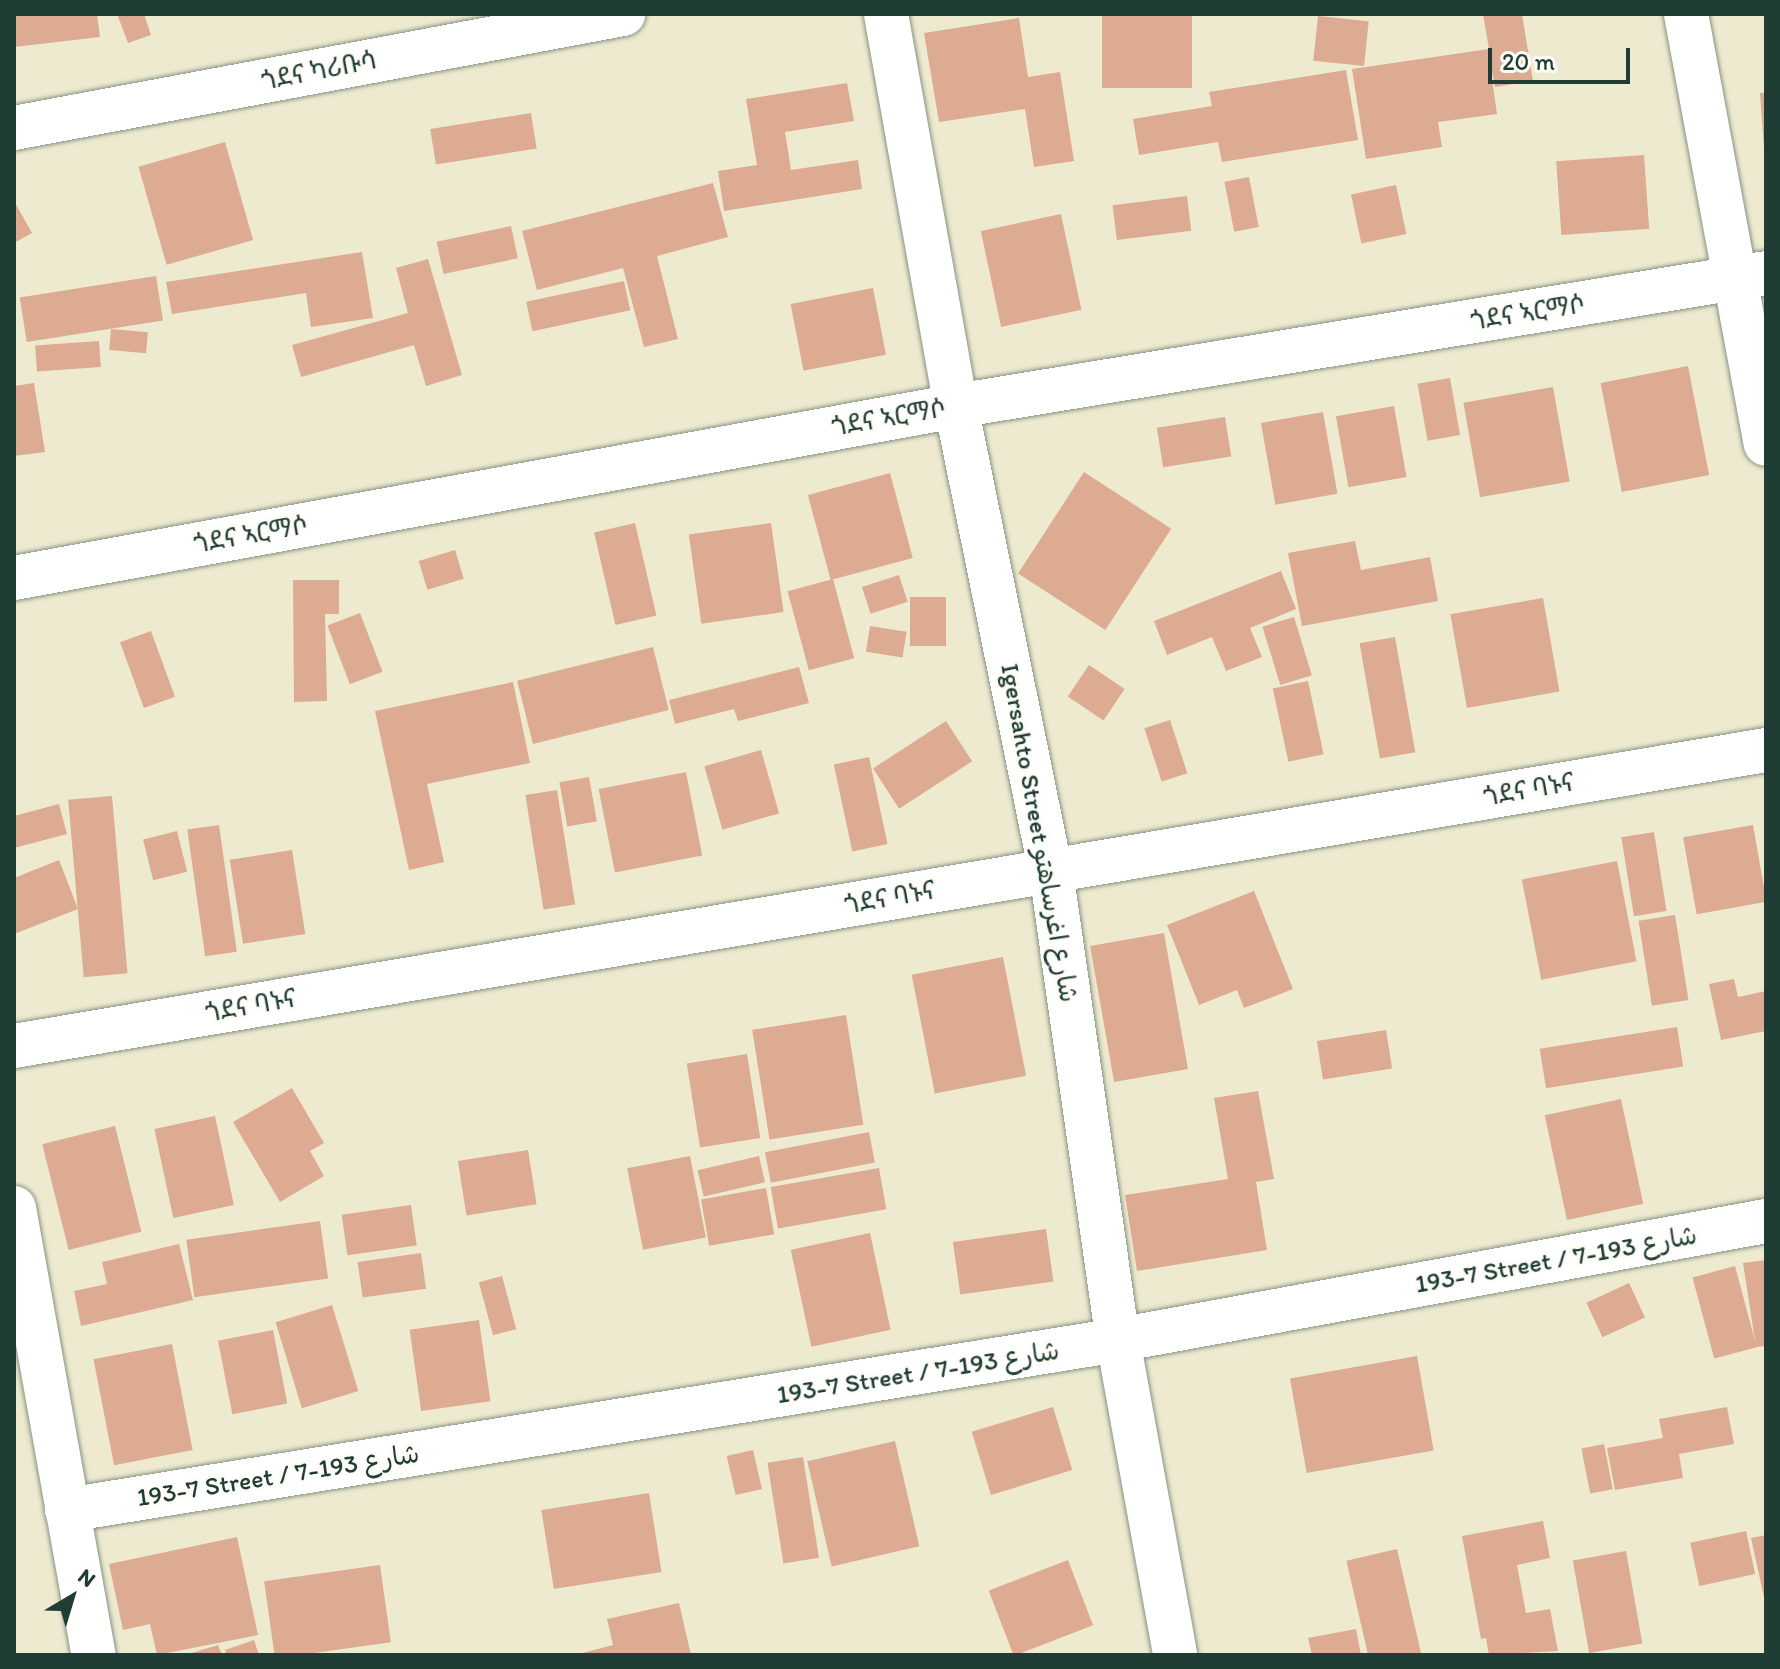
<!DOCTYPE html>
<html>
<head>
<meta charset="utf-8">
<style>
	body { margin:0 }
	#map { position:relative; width:1780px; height:1669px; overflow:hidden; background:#eeead0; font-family:Itim,"Playpen Sans Arabic","Noto Sans Ethiopic",sans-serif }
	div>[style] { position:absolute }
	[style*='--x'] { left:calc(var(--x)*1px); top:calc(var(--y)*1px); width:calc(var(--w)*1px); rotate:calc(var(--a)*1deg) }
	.building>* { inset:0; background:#dcab92; transform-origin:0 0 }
	.roads { filter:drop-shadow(0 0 2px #869482) drop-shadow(0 0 2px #869482) }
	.street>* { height:44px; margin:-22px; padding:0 22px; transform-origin:22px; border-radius:22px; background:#fff }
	span { translate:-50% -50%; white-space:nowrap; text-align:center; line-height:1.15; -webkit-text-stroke:6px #fdfcf7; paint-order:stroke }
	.street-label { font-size:26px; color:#1f3d34 }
	.frame { position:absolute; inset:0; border:16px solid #1f3d34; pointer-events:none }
	.north { position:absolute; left:32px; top:1557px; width:80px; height:80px; -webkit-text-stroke:6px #fdfcf7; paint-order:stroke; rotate:38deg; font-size:22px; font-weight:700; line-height:32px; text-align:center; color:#1f3d34 }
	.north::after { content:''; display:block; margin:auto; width:28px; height:36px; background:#1f3d34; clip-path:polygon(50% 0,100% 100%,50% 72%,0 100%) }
	.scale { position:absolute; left:1488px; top:48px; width:142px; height:36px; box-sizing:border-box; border:4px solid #1f3d34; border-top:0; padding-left:10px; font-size:24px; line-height:28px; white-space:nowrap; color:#1f3d34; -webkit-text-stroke:6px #fdfcf7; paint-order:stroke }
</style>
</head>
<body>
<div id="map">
	<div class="building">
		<i style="clip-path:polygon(14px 14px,97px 14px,100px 37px,14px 47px)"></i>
		<i style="clip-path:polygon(117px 14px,144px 14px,151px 35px,128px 43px)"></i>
		<i style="left:1102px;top:14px;width:90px;height:74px"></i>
		<i style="clip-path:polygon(1483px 14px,1522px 14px,1533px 81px,1495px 87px,1488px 52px,1497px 114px,1438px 122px,1442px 147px,1366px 159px,1352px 69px,1489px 49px)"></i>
		<i style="left:1318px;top:16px;width:51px;height:45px;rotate:6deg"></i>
		<i style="clip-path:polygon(1019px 18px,1028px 77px,1060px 72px,1074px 161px,1034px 167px,1025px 109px,939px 122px,924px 33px)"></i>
		<i style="clip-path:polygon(1346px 70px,1358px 140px,1222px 162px,1218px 142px,1139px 155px,1133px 119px,1212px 106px,1209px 92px)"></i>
		<i style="clip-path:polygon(847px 83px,854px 121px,785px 132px,791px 170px,858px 160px,862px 189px,724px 211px,718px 171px,757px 165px,746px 99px)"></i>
		<i style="clip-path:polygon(1760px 93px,1766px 93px,1766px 148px,1764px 148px)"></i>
		<i style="left:531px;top:113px;width:36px;height:102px;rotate:81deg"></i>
		<i style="left:225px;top:142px;width:102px;height:90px;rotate:74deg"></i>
		<i style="left:1644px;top:155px;width:74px;height:88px;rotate:86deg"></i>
		<i style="left:1249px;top:177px;width:51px;height:25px;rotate:79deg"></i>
		<i style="clip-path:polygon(713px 183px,728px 237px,657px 256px,678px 339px,644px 347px,623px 268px,537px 290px,522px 231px)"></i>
		<i style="left:1396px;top:185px;width:50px;height:46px;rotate:78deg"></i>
		<i style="left:1187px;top:196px;width:35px;height:75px;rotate:83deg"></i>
		<i style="clip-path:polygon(14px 201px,32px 233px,14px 243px)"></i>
		<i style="left:1061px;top:214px;width:98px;height:82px;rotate:78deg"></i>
		<i style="left:511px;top:226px;width:33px;height:76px;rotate:78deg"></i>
		<i style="clip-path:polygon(362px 252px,373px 318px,311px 327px,306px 293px,172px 314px,166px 282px)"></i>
		<i style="clip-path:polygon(428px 259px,462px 375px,426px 386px,414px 345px,301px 377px,292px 345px,408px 313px,396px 268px)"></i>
		<i style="left:156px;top:276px;width:45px;height:138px;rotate:81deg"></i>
		<i style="left:624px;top:281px;width:30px;height:100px;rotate:78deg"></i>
		<i style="left:873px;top:288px;width:68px;height:84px;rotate:79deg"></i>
		<i style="left:111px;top:329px;width:37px;height:21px;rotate:5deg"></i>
		<i style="left:99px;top:341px;width:26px;height:64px;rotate:86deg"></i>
		<i style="left:1688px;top:366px;width:111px;height:89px;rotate:79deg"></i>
		<i style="left:1450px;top:378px;width:58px;height:33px;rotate:80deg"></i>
		<i style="clip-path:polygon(34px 383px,45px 452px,14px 456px,14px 386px)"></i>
		<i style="left:1553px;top:387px;width:96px;height:91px;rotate:80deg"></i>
		<i style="left:1394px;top:406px;width:72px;height:59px;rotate:80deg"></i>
		<i style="left:1323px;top:412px;width:83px;height:63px;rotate:80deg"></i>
		<i style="left:1225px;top:417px;width:40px;height:69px;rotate:81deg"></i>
		<i style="left:1084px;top:472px;width:104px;height:121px;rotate:33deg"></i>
		<i style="left:890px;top:473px;width:88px;height:85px;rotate:75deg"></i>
		<i style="left:635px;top:523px;width:95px;height:42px;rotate:77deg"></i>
		<i style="left:771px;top:523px;width:90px;height:83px;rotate:82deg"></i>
		<i style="clip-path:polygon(1355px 541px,1361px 570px,1430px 557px,1438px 601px,1302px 626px,1288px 553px)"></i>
		<i style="left:455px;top:550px;width:30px;height:38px;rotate:73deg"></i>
		<i style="clip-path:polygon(1281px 571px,1296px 609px,1250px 628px,1262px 657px,1226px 671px,1212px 637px,1167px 655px,1154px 621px)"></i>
		<i style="left:899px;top:575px;width:28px;height:39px;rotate:72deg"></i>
		<i style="left:833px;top:579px;width:82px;height:47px;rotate:75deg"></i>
		<i style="clip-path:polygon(293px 580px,339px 580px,339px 614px,325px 614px,327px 701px,294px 702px)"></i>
		<i style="left:910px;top:597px;width:36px;height:49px"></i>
		<i style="left:1543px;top:598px;width:95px;height:94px;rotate:80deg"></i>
		<i style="left:360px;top:613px;width:63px;height:35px;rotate:69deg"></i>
		<i style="left:1294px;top:617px;width:61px;height:33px;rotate:73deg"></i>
		<i style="left:870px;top:626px;width:37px;height:26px;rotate:9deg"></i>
		<i style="left:151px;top:631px;width:70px;height:33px;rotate:70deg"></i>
		<i style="left:1395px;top:637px;width:117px;height:36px;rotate:80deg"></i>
		<i style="left:653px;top:647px;width:65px;height:140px;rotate:76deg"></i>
		<i style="left:1089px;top:665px;width:43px;height:38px;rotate:34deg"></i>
		<i style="clip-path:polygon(799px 667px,809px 703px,738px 721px,734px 709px,675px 724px,669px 700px)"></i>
		<i style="left:1308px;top:681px;width:75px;height:36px;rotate:78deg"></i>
		<i style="clip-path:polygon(513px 682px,530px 763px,427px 784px,444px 862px,409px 870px,375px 711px)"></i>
		<i style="left:1170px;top:720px;width:56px;height:27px;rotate:72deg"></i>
		<i style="left:946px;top:721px;width:48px;height:87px;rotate:57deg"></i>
		<i style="left:761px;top:750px;width:66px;height:59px;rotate:74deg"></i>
		<i style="left:869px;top:757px;width:89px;height:36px;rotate:78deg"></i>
		<i style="left:686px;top:772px;width:85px;height:89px;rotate:79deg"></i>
		<i style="left:589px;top:777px;width:45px;height:30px;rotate:80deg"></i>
		<i style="left:557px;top:790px;width:116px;height:32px;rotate:81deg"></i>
		<i style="left:112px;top:796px;width:178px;height:44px;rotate:85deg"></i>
		<i style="clip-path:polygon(59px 804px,67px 834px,14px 848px,14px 816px)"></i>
		<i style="left:219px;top:825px;width:128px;height:32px;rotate:82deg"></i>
		<i style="left:1753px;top:825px;width:78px;height:71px;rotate:80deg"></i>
		<i style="left:177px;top:831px;width:42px;height:35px;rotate:76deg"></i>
		<i style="left:1654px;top:832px;width:80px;height:33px;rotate:81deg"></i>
		<i style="left:292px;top:850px;width:85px;height:63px;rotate:81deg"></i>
		<i style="clip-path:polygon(59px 860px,78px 909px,14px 934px,14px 878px)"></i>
		<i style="left:1617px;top:861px;width:102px;height:97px;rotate:79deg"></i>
		<i style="clip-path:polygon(1254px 891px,1293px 989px,1244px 1008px,1237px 990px,1199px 1005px,1167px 925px)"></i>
		<i style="left:1675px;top:915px;width:86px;height:37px;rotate:81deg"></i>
		<i style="left:1164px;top:933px;width:138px;height:75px;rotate:80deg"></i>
		<i style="left:1003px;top:957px;width:121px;height:93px;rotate:79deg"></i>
		<i style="clip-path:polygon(1734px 979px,1738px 997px,1766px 991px,1766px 1031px,1721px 1040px,1709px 984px)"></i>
		<i style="left:846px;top:1015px;width:111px;height:95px;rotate:81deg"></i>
		<i style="left:1677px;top:1027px;width:40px;height:139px;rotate:81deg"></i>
		<i style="left:1386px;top:1030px;width:39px;height:70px;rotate:81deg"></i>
		<i style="left:747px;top:1054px;width:85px;height:61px;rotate:81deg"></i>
		<i style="clip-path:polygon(292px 1088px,324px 1143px,310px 1151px,324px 1176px,280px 1202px,233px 1122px)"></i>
		<i style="clip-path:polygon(1258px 1091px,1274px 1179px,1256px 1182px,1267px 1250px,1137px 1271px,1125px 1195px,1228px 1179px,1214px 1098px)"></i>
		<i style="left:1621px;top:1099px;width:107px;height:78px;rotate:78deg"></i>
		<i style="left:215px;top:1116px;width:91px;height:62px;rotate:78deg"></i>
		<i style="left:115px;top:1126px;width:109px;height:75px;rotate:76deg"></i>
		<i style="left:869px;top:1132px;width:31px;height:106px;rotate:79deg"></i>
		<i style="left:528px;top:1150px;width:55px;height:71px;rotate:81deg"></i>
		<i style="left:690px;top:1156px;width:83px;height:64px;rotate:79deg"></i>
		<i style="left:759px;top:1156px;width:27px;height:63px;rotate:77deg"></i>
		<i style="left:879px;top:1168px;width:42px;height:110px;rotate:80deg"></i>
		<i style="left:766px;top:1188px;width:47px;height:66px;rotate:80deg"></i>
		<i style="left:411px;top:1205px;width:41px;height:70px;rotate:82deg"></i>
		<i style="left:320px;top:1221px;width:58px;height:135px;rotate:82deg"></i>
		<i style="left:1046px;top:1229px;width:53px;height:94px;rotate:82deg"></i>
		<i style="left:870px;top:1233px;width:99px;height:81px;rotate:78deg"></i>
		<i style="clip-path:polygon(179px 1244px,193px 1300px,81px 1326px,74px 1291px,107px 1284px,102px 1262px)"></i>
		<i style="left:421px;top:1253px;width:36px;height:64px;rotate:82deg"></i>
		<i style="clip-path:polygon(1766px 1260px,1766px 1346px,1756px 1347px,1743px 1263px)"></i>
		<i style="left:1735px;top:1266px;width:84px;height:44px;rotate:75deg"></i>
		<i style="left:502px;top:1276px;width:55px;height:24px;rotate:75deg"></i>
		<i style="left:1629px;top:1283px;width:38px;height:47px;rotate:65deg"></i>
		<i style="left:332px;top:1305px;width:90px;height:59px;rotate:73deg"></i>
		<i style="left:479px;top:1320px;width:82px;height:70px;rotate:82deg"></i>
		<i style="left:273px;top:1330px;width:75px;height:56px;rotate:79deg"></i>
		<i style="left:172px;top:1344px;width:108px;height:80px;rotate:79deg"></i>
		<i style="left:1417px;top:1356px;width:96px;height:129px;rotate:80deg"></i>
		<i style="left:1053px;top:1407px;width:66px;height:85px;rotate:73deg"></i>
		<i style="clip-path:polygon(1727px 1407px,1734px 1444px,1679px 1454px,1683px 1478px,1615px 1490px,1607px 1448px,1663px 1438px,1659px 1419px)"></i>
		<i style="left:895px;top:1441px;width:108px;height:90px;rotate:77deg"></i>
		<i style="left:1604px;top:1444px;width:46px;height:23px;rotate:79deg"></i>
		<i style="left:753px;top:1450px;width:40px;height:27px;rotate:77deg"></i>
		<i style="left:803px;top:1457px;width:102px;height:36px;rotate:81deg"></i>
		<i style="left:649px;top:1493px;width:80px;height:109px;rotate:81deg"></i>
		<i style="clip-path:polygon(1543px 1521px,1550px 1558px,1517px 1565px,1526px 1613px,1550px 1609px,1558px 1651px,1489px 1655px,1486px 1638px,1481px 1639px,1462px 1536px)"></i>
		<i style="left:1746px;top:1531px;width:44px;height:57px;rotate:78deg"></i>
		<i style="clip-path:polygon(1766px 1535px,1766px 1602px,1765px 1602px,1751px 1538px)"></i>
		<i style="clip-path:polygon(237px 1537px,258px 1635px,157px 1655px,150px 1624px,123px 1630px,109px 1564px)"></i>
		<i style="left:1397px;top:1549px;width:109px;height:52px;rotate:77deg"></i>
		<i style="left:1626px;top:1551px;width:94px;height:54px;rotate:80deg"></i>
		<i style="left:1068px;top:1560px;width:70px;height:85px;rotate:69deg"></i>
		<i style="left:380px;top:1565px;width:78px;height:117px;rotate:82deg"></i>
		<i style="clip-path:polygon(679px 1603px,691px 1655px,575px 1655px,613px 1645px,607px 1619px)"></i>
		<i style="clip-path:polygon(1356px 1629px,1361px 1655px,1312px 1655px,1308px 1638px)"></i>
		<i style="clip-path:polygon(254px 1640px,259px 1655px,227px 1655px,225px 1650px)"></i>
		<i style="clip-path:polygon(218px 1645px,222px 1655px,189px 1655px,188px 1654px)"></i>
	</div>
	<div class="roads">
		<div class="street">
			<i style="--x:886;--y:14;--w:398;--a:79.9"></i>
			<i style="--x:956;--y:406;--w:475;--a:78.5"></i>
			<i style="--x:1051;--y:871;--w:474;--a:81.9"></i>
			<i style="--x:1118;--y:1340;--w:320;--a:79.7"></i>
			<i style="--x:1686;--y:14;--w:437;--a:79.5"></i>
			<i style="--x:14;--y:128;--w:620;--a:-10.6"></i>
			<i style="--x:14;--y:578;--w:958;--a:-10.35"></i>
			<i style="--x:956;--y:406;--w:821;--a:-9.32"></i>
			<i style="--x:14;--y:1046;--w:1777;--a:-9.59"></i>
			<i style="--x:14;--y:1208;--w:454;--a:79.9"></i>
			<i style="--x:67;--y:1510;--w:1065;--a:-9.19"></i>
			<i style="--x:1118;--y:1340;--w:659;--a:-10.41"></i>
		</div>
	</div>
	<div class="street-label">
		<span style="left:319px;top:71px;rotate:-11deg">ጎደና ካሪቡሳ</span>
		<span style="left:1528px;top:313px;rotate:-9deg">ጎደና ኣርማሶ</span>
		<span style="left:889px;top:418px;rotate:-10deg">ጎደና ኣርማሶ</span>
		<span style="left:251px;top:535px;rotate:-10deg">ጎደና ኣርማሶ</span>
		<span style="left:1529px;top:790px;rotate:-10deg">ጎደና ባኑና</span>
		<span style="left:1039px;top:833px;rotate:80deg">Igersahto Street شارع اغرساهتو</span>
		<span style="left:890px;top:898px;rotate:-10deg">ጎደና ባኑና</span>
		<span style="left:251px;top:1006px;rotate:-10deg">ጎደና ባኑና</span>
		<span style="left:1556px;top:1260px;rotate:-10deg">193-7 Street / شارع 193-7</span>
		<span style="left:918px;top:1373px;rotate:-9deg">193-7 Street / شارع 193-7</span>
		<span style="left:278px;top:1476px;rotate:-9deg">193-7 Street / شارع 193-7</span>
	</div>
	<div class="frame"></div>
	<div class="north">N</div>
	<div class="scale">20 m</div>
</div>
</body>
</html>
